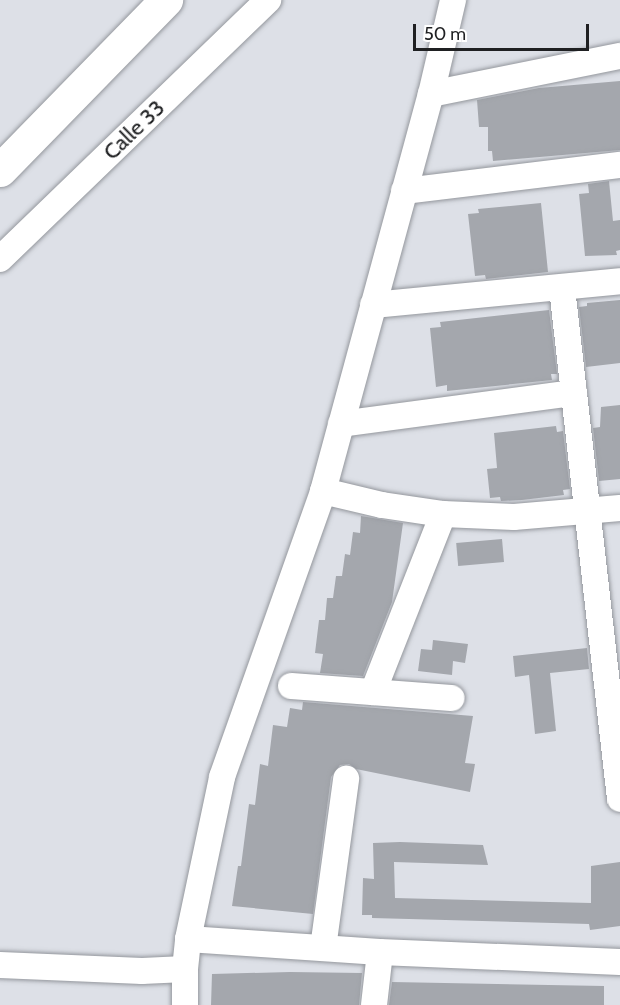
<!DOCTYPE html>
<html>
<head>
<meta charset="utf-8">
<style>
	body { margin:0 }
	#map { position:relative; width:620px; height:1005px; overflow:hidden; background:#dde0e7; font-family:Cabin,sans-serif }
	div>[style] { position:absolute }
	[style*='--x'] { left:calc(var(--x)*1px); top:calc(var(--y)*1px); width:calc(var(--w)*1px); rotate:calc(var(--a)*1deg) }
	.building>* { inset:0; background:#a4a7ad; transform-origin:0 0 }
	.roads { filter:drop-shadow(0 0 2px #94979d) drop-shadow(0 0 2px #94979d) }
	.minor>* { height:26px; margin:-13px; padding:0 13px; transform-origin:13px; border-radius:13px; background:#fff }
	.secondary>* { height:33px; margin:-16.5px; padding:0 16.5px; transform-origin:16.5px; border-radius:16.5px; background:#fff }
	span { translate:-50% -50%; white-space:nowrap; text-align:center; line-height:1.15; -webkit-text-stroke:6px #fff; paint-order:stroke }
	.street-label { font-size:22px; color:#1f2022 }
	.scale { position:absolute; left:413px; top:24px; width:176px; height:27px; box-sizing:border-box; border:3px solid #1f2022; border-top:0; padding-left:8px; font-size:18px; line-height:21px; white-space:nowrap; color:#1f2022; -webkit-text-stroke:4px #fff; paint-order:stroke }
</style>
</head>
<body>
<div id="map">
	<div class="building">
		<i style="clip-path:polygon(620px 81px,620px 150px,493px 161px,492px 151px,488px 151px,488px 127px,479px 127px,477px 100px,539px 88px)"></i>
		<i style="clip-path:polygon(609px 181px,613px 221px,620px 220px,620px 250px,616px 251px,617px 255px,585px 256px,579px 194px,589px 193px,588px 184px)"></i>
		<i style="clip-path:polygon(541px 203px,548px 272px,486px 279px,485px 275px,475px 276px,468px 214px,479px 213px,478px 209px)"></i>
		<i style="clip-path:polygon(620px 300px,620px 363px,586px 367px,579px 307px,587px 306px,587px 303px)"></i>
		<i style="clip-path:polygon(549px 310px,557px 374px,551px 374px,552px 380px,447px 391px,447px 385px,436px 387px,430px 328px,441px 327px,440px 322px)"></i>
		<i style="clip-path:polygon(620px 405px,620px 479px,599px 481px,593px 428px,600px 427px,601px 407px)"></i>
		<i style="clip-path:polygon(556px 426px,557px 432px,563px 431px,570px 489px,563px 490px,564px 495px,522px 500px,501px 501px,500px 497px,490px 498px,487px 469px,497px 468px,494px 433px)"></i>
		<i style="clip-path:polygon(361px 516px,403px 523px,392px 602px,363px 676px,320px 673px,323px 654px,315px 653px,319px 620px,325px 620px,327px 598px,333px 598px,336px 576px,342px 576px,345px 554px,350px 555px,353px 532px,360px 533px)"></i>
		<i style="left:502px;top:539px;width:23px;height:46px;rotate:85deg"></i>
		<i style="clip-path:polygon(433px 640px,468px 644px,465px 663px,453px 661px,452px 675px,418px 671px,421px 649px,432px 650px)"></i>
		<i style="clip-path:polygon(587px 648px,589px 669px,550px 673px,556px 731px,535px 734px,529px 675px,515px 677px,513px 656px)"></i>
		<i style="clip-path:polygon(303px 702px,473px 716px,465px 763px,475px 764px,470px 792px,356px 769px,349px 764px,340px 765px,331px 777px,313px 914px,232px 906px,238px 866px,241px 866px,249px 804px,255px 805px,260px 764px,268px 766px,273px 725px,287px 727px,290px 708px,302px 710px)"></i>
		<i style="clip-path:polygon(400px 842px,483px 845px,488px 865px,394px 862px,395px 898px,591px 903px,591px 866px,620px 862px,620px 926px,590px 930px,589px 924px,372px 918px,372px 915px,362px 915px,363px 878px,374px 879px,373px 843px)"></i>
		<i style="clip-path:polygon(290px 972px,362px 973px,359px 1005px,211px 1005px,212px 974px)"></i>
		<i style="clip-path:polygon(392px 982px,604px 986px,604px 1005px,389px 1005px)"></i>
	</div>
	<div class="roads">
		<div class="minor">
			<i style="--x:431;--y:94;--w:193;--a:-11.4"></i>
			<i style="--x:404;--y:191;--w:218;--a:-6.9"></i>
			<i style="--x:0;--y:259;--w:373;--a:-44"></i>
			<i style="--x:562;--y:288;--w:514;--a:83.52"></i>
			<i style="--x:373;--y:305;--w:248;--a:-5.5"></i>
			<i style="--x:341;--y:424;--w:235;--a:-7.6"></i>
			<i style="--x:323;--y:491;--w:61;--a:13.3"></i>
			<i style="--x:382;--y:505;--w:62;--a:8.4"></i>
			<i style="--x:443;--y:514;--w:71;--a:2.4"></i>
			<i style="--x:514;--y:517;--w:106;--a:-4.9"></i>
			<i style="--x:291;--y:686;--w:161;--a:4.3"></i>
			<i style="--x:373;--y:692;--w:191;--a:-68.5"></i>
			<i style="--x:188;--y:939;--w:192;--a:3.9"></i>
			<i style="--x:380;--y:952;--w:240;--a:2.4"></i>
			<i style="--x:323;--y:948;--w:171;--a:-82.2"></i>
			<i style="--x:0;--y:965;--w:142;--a:2.4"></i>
			<i style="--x:142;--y:971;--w:43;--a:-2.7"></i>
			<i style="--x:185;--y:1005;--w:36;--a:-90"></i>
			<i style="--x:185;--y:969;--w:30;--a:-84"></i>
			<i style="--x:188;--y:939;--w:166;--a:-78.1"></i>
			<i style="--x:222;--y:777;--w:303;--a:-70.5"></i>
			<i style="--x:323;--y:491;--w:411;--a:-74.8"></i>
			<i style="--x:431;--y:94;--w:97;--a:-76.8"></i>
			<i style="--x:374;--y:1005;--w:53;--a:-83.5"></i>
		</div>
		<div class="secondary">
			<i style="--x:0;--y:170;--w:238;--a:-45.7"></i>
		</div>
	</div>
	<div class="street-label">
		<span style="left:134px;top:130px;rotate:-44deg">Calle 33</span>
	</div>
	<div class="scale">50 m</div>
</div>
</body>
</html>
